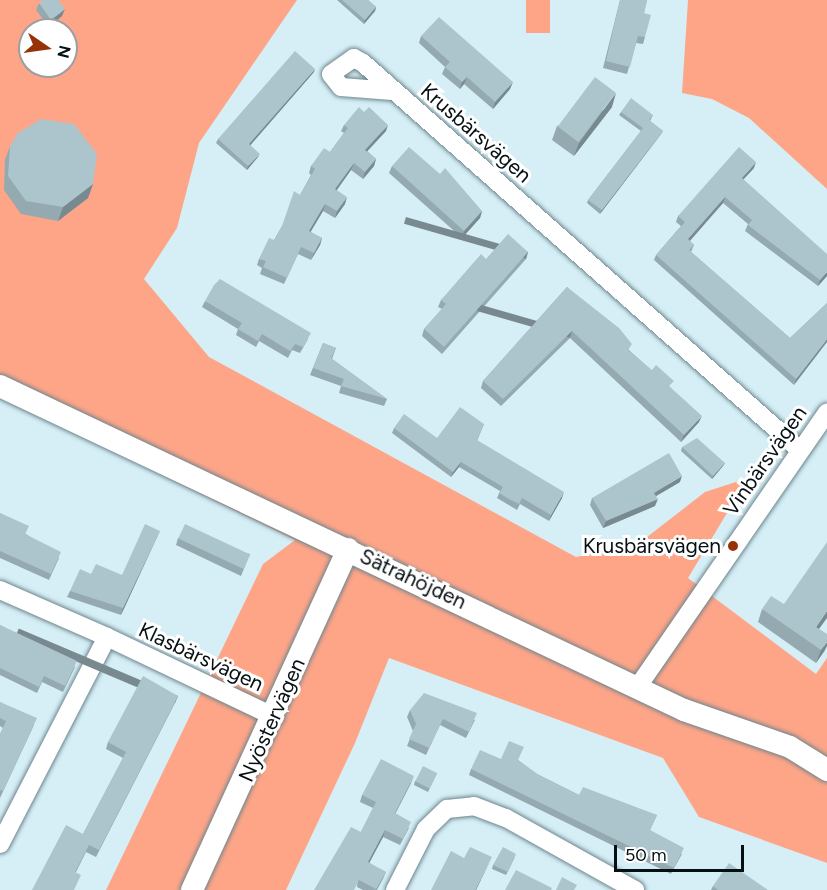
<!DOCTYPE html>
<html>
<head>
<meta charset="utf-8">
<style>
	body { margin:0 }
	#map { position:relative; width:827px; height:890px; overflow:hidden; background:#d6eff7; font-family:Figtree,sans-serif }
	div>[style] { position:absolute }
	[style*='--x'] { left:calc(var(--x)*1px); top:calc(var(--y)*1px); width:calc(var(--w)*1px); rotate:calc(var(--a)*1deg) }
	.green>* { inset:0; background:#fea588; transform-origin:0 0 }
	.roads { filter:drop-shadow(0 0 2px #6e858d) drop-shadow(0 0 2px #6e858d) }
	.minor>* { height:18px; margin:-9px; padding:0 9px; transform-origin:9px; border-radius:9px; background:#fff }
	.tertiary>* { height:22px; margin:-11px; padding:0 11px; transform-origin:11px; border-radius:11px; background:#fff }
	.wall>* { inset:0; background:#94a9b0 }
	.shaded-wall>* { inset:0; background:#788a90; transform-origin:0 0 }
	.building>* { inset:0; background:#acc5cd; transform-origin:0 0 }
	.dots>* { width:16px; height:16px; translate:-50% -50%; box-sizing:border-box; border:3px solid #fff; border-radius:50% }
	span { translate:-50% -50%; white-space:nowrap; text-align:center; line-height:1.15; -webkit-text-stroke:6px #fff; paint-order:stroke }
	.street-label { font-size:21px; color:#060f12 }
	.poi-label { font-size:21px; color:#060f12 }
	.right { translate:-100% -50%; text-align:right }
	.north { position:absolute; left:18px; top:18px; width:60px; height:60px; box-sizing:border-box; background:#fff; border:2px solid #9b9fa0; border-radius:50%; rotate:103deg; font-size:16px; font-weight:700; line-height:24px; text-align:center; color:#060f12 }
	.north::after { content:''; display:block; margin:auto; width:21px; height:27px; background:#973106; clip-path:polygon(50% 0,100% 100%,50% 72%,0 100%) }
	.scale { position:absolute; left:614px; top:845px; width:130px; height:27px; box-sizing:border-box; border:3px solid #060f12; border-top:0; padding-left:8px; font-size:18px; line-height:21px; white-space:nowrap; color:#060f12; -webkit-text-stroke:4px #fff; paint-order:stroke }
</style>
</head>
<body>
<div id="map">
	<div class="green">
		<i style="clip-path:polygon(evenodd,0 0,297px 0,199px 143px,177px 228px,144px 279px,209px 357px,576px 557px,638px 544px,705px 492px,748px 478px,688px 578px,816px 674px,827px 658px,827px 863px,699px 817px,663px 758px,389px 658px,355px 743px,286px 890px,106px 890px,263px 564px,295px 540px,0 396px,0 0,30px 30px,66px 30px,66px 66px,30px 66px,30px 30px)"></i>
		<i style="left:526px;top:0;width:24px;height:33px"></i>
		<i style="clip-path:polygon(688px 0,827px 0,827px 189px,749px 118px,712px 99px,682px 93px)"></i>
	</div>
	<div class="roads">
		<div class="minor">
			<i style="--x:392;--y:91;--w:51;--a:-175.5"></i>
			<i style="--x:341;--y:87;--w:16;--a:-128"></i>
			<i style="--x:331;--y:74;--w:28;--a:-35"></i>
			<i style="--x:354;--y:58;--w:10;--a:29"></i>
			<i style="--x:363;--y:63;--w:582;--a:41.52"></i>
			<i style="--x:0;--y:590;--w:117;--a:23.7"></i>
			<i style="--x:107;--y:637;--w:233;--a:117.3"></i>
			<i style="--x:107;--y:637;--w:186;--a:25.5"></i>
			<i style="--x:639;--y:685;--w:331;--a:-55.4"></i>
			<i style="--x:395;--y:890;--w:68;--a:-63.1"></i>
			<i style="--x:426;--y:829;--w:29;--a:-44"></i>
			<i style="--x:447;--y:809;--w:27;--a:-6"></i>
			<i style="--x:474;--y:806;--w:34;--a:21"></i>
			<i style="--x:506;--y:818;--w:148;--a:29.2"></i>
		</div>
		<div class="tertiary">
			<i style="--x:0;--y:386;--w:757;--a:25.35"></i>
			<i style="--x:684;--y:710;--w:112;--a:19.2"></i>
			<i style="--x:790;--y:747;--w:44;--a:31.9"></i>
			<i style="--x:192;--y:890;--w:375;--a:-65.4"></i>
		</div>
	</div>
	<div class="wall">
		<i style="clip-path:polygon(337px 0,368px 0,376px 7px,375px 11px,364px 24px)"></i>
		<i style="clip-path:polygon(620px 0,647px 0,644px 13px,645px 37px,643px 44px,636px 43px,627px 74px,603px 68px)"></i>
		<i style="clip-path:polygon(39px 3px,62px 16px,49px 27px,36px 10px)"></i>
		<i style="clip-path:polygon(421px 36px,510px 89px,493px 109px,464px 84px,460px 89px,442px 74px,445px 67px,419px 43px)"></i>
		<i style="clip-path:polygon(314px 72px,250px 145px,258px 157px,247px 170px,216px 143px,218px 139px)"></i>
		<i style="clip-path:polygon(612px 107px,574px 156px,552px 140px,557px 126px)"></i>
		<i style="clip-path:polygon(621px 112px,653px 115px,650px 121px,663px 131px,661px 134px,600px 214px,587px 203px,588px 200px,641px 131px,619px 115px)"></i>
		<i style="clip-path:polygon(344px 125px,386px 131px,367px 151px,376px 159px,374px 166px,363px 179px,351px 170px,337px 190px,345px 204px,335px 218px,323px 211px,310px 232px,322px 238px,320px 245px,311px 260px,298px 254px,284px 284px,260px 274px,262px 268px,257px 265px,259px 259px,274px 240px,300px 195px,311px 175px,309px 173px,311px 166px,330px 152px,344px 133px,341px 131px)"></i>
		<i style="clip-path:polygon(10px 146px,93px 184px,88px 198px,58px 221px,21px 214px,4px 190px,5px 160px)"></i>
		<i style="clip-path:polygon(392px 166px,482px 211px,480px 218px,462px 238px,389px 173px)"></i>
		<i style="clip-path:polygon(754px 168px,743px 180px,827px 276px,818px 286px,745px 231px,748px 224px,723px 203px,690px 241px,694px 245px,691px 252px,790px 338px,827px 303px,794px 385px,654px 260px,656px 255px,681px 226px,676px 222px,678px 216px)"></i>
		<i style="clip-path:polygon(528px 252px,526px 259px,442px 354px,422px 336px,424px 329px,442px 309px,438px 307px,441px 300px,486px 259px)"></i>
		<i style="clip-path:polygon(567px 287px,630px 351px,671px 388px,699px 422px,681px 442px,570px 338px,501px 406px,481px 388px,483px 381px)"></i>
		<i style="clip-path:polygon(205px 301px,308px 339px,300px 353px,292px 350px,288px 358px,259px 341px,256px 347px,236px 335px,238px 329px,202px 307px)"></i>
		<i style="clip-path:polygon(323px 343px,336px 348px,332px 359px,387px 399px,384px 406px,339px 393px,341px 386px,310px 375px)"></i>
		<i style="clip-path:polygon(484px 424px,477px 441px,562px 498px,549px 521px,520px 504px,517px 510px,497px 498px,500px 491px,459px 467px,451px 477px,392px 433px,394px 428px,437px 438px)"></i>
		<i style="clip-path:polygon(682px 447px,725px 463px,723px 466px,712px 479px,681px 451px)"></i>
		<i style="clip-path:polygon(680px 482px,656px 496px,655px 506px,603px 528px,590px 505px,592px 498px)"></i>
		<i style="clip-path:polygon(0 513px,26px 534px,59px 558px,49px 580px,0 558px)"></i>
		<i style="clip-path:polygon(160px 531px,121px 615px,67px 597px,70px 591px,91px 574px,122px 575px)"></i>
		<i style="clip-path:polygon(178px 538px,250px 554px,241px 576px,176px 545px)"></i>
		<i style="clip-path:polygon(762px 609px,819px 629px,825px 650px,816px 663px,758px 622px)"></i>
		<i style="clip-path:polygon(0 625px,75px 667px,63px 692px,42px 682px,37px 693px,0 675px)"></i>
		<i style="clip-path:polygon(178px 696px,175px 703px,96px 857px,86px 852px,76px 872px,32px 890px,83px 834px,123px 758px,106px 749px,108px 742px)"></i>
		<i style="clip-path:polygon(0 702px,34px 725px,0 798px,0 734px,3px 728px,0 726px)"></i>
		<i style="clip-path:polygon(410px 710px,475px 720px,466px 738px,440px 725px,426px 755px,407px 746px,413px 731px,407px 717px)"></i>
		<i style="clip-path:polygon(501px 759px,518px 760px,537px 774px,579px 795px,657px 815px,650px 830px,682px 854px,671px 874px,469px 775px,471px 769px)"></i>
		<i style="clip-path:polygon(437px 773px,428px 792px,414px 785px,415px 781px)"></i>
		<i style="clip-path:polygon(411px 783px,395px 814px,409px 828px,400px 845px,383px 837px,369px 863px,386px 872px,383px 879px,377px 890px,363px 890px,357px 887px,361px 832px,373px 808px,360px 802px,362px 795px)"></i>
		<i style="clip-path:polygon(515px 857px,506px 875px,492px 869px,493px 865px)"></i>
		<i style="clip-path:polygon(713px 886px,768px 890px,711px 890px)"></i>
	</div>
	<div class="shaded-wall">
		<i style="clip-path:polygon(376px 7px,375px 11px,364px 24px,365px 20px)"></i>
		<i style="clip-path:polygon(65px 9px,62px 16px,49px 27px,51px 20px)"></i>
		<i style="clip-path:polygon(315px 69px,314px 72px,248px 148px,249px 144px)"></i>
		<i style="clip-path:polygon(467px 77px,464px 84px,460px 89px,462px 82px)"></i>
		<i style="clip-path:polygon(513px 82px,510px 89px,493px 109px,495px 102px)"></i>
		<i style="clip-path:polygon(616px 93px,612px 107px,574px 156px,579px 143px)"></i>
		<i style="clip-path:polygon(388px 125px,386px 131px,363px 156px,365px 150px)"></i>
		<i style="clip-path:polygon(663px 131px,661px 134px,600px 214px,602px 210px)"></i>
		<i style="clip-path:polygon(260px 154px,258px 157px,247px 170px,248px 166px)"></i>
		<i style="clip-path:polygon(376px 159px,374px 166px,363px 179px,365px 172px)"></i>
		<i style="clip-path:polygon(756px 162px,754px 168px,739px 184px,742px 178px)"></i>
		<i style="clip-path:polygon(354px 163px,351px 170px,333px 195px,335px 189px)"></i>
		<i style="clip-path:polygon(93px 184px,88px 198px,58px 221px,63px 207px)"></i>
		<i style="clip-path:polygon(347px 197px,345px 204px,335px 218px,337px 211px)"></i>
		<i style="clip-path:polygon(725px 197px,723px 203px,686px 245px,688px 239px)"></i>
		<i style="clip-path:polygon(325px 204px,323px 211px,307px 238px,309px 231px)"></i>
		<i style="clip-path:polygon(482px 211px,480px 218px,462px 238px,464px 231px)"></i>
		<i style="clip-path:polygon(322px 238px,320px 245px,311px 260px,314px 253px)"></i>
		<i style="left:528px;top:252px;width:7px;height:127px;rotate:106deg"></i>
		<i style="clip-path:polygon(827px 272px,827px 276px,818px 286px,820px 280px)"></i>
		<i style="left:572px;top:331px;width:7px;height:97px;rotate:106deg"></i>
		<i style="clip-path:polygon(827px 339px,827px 342px,794px 385px,796px 379px)"></i>
		<i style="clip-path:polygon(702px 416px,699px 422px,681px 442px,684px 435px)"></i>
		<i style="clip-path:polygon(461px 462px,459px 467px,451px 477px,453px 472px)"></i>
		<i style="clip-path:polygon(725px 463px,723px 466px,712px 479px,713px 476px)"></i>
		<i style="clip-path:polygon(682px 476px,680px 482px,651px 499px,654px 493px)"></i>
		<i style="clip-path:polygon(564px 492px,562px 498px,549px 521px,551px 515px)"></i>
		<i style="clip-path:polygon(658px 499px,655px 506px,603px 528px,606px 521px)"></i>
		<i style="clip-path:polygon(160px 531px,157px 537px,121px 615px,123px 608px)"></i>
		<i style="clip-path:polygon(827px 611px,827px 618px,811px 640px,816px 627px)"></i>
		<i style="clip-path:polygon(827px 642px,827px 646px,825px 650px,816px 663px,821px 650px)"></i>
		<i style="left:178px;top:696px;width:8px;height:173px;rotate:113deg"></i>
		<i style="clip-path:polygon(414px 776px,411px 783px,392px 820px,395px 813px)"></i>
		<i style="clip-path:polygon(385px 830px,383px 837px,366px 869px,368px 862px)"></i>
		<i style="clip-path:polygon(492px 857px,476px 890px,475px 890px)"></i>
	</div>
	<div class="building">
		<i style="clip-path:polygon(43px 0,58px 0,65px 9px,51px 20px,39px 3px)"></i>
		<i style="clip-path:polygon(342px 0,368px 0,376px 7px,365px 20px)"></i>
		<i style="clip-path:polygon(620px 0,647px 0,644px 13px,651px 15px,645px 37px,638px 36px,630px 67px,606px 61px)"></i>
		<i style="clip-path:polygon(439px 17px,513px 82px,495px 102px,467px 77px,462px 82px,445px 67px,450px 62px,421px 36px)"></i>
		<i style="clip-path:polygon(295px 51px,315px 69px,249px 144px,260px 154px,248px 166px,218px 139px)"></i>
		<i style="left:595px;top:77px;width:26px;height:62px;rotate:37deg"></i>
		<i style="clip-path:polygon(631px 98px,653px 115px,645px 125px,649px 120px,663px 131px,602px 210px,588px 200px,643px 128px,621px 112px)"></i>
		<i style="clip-path:polygon(359px 107px,364px 112px,369px 107px,388px 125px,365px 150px,376px 159px,365px 172px,354px 163px,335px 189px,347px 197px,337px 211px,325px 204px,309px 231px,322px 238px,314px 253px,301px 247px,287px 278px,263px 267px,266px 261px,259px 259px,269px 238px,274px 240px,282px 226px,294px 191px,300px 195px,315px 169px,311px 166px,324px 148px,330px 152px,348px 128px,344px 125px)"></i>
		<i style="clip-path:polygon(41px 119px,74px 124px,97px 154px,93px 184px,63px 207px,26px 201px,8px 176px,10px 146px,18px 133px)"></i>
		<i style="clip-path:polygon(409px 147px,440px 174px,445px 168px,482px 211px,464px 231px,392px 166px)"></i>
		<i style="clip-path:polygon(739px 147px,756px 162px,742px 178px,827px 254px,827px 272px,820px 280px,748px 225px,752px 220px,725px 197px,688px 239px,694px 245px,689px 250px,790px 338px,827px 303px,827px 339px,796px 379px,656px 255px,685px 222px,678px 216px)"></i>
		<i style="clip-path:polygon(508px 234px,528px 252px,444px 347px,424px 329px,446px 304px,441px 300px,481px 254px,486px 259px)"></i>
		<i style="clip-path:polygon(220px 279px,311px 333px,303px 347px,295px 344px,290px 351px,262px 334px,258px 341px,238px 329px,242px 323px,205px 301px,214px 285px)"></i>
		<i style="clip-path:polygon(567px 287px,619px 328px,632px 344px,628px 350px,652px 370px,656px 365px,674px 381px,669px 386px,702px 416px,684px 435px,572px 331px,503px 399px,483px 381px)"></i>
		<i style="clip-path:polygon(323px 343px,336px 348px,331px 358px,387px 399px,341px 386px,344px 379px,313px 368px)"></i>
		<i style="clip-path:polygon(460px 407px,484px 424px,477px 440px,564px 492px,551px 515px,522px 498px,519px 504px,509px 499px,499px 493px,503px 487px,461px 462px,453px 472px,394px 428px,404px 414px,437px 438px)"></i>
		<i style="clip-path:polygon(697px 438px,725px 463px,713px 476px,682px 447px)"></i>
		<i style="clip-path:polygon(669px 453px,682px 476px,654px 493px,658px 499px,606px 521px,592px 498px)"></i>
		<i style="clip-path:polygon(0 513px,29px 526px,25px 534px,61px 552px,51px 574px,0 551px)"></i>
		<i style="clip-path:polygon(145px 524px,160px 531px,123px 608px,70px 591px,80px 569px,91px 574px,96px 564px,122px 575px)"></i>
		<i style="left:185px;top:524px;width:72px;height:16px;rotate:25deg"></i>
		<i style="clip-path:polygon(827px 542px,827px 611px,816px 627px,827px 634px,827px 642px,821px 650px,762px 609px,771px 596px,784px 604px)"></i>
		<i style="clip-path:polygon(0 625px,77px 661px,65px 686px,44px 676px,39px 687px,0 668px)"></i>
		<i style="clip-path:polygon(143px 676px,178px 696px,99px 850px,89px 845px,75px 872px,81px 875px,74px 890px,32px 890px,66px 825px,83px 834px,126px 752px,108px 742px)"></i>
		<i style="clip-path:polygon(424px 693px,477px 713px,469px 732px,443px 719px,429px 748px,409px 739px,416px 724px,410px 710px)"></i>
		<i style="clip-path:polygon(0 702px,37px 718px,3px 791px,0 790px,0 734px,6px 721px,0 718px)"></i>
		<i style="clip-path:polygon(509px 741px,524px 747px,518px 760px,537px 774px,579px 795px,583px 787px,657px 815px,650px 830px,684px 848px,674px 868px,471px 769px,480px 750px,501px 759px)"></i>
		<i style="clip-path:polygon(381px 759px,414px 776px,395px 813px,411px 822px,403px 839px,385px 830px,368px 862px,386px 872px,376px 889px,359px 880px,354px 890px,314px 890px,351px 827px,361px 832px,376px 802px,362px 795px)"></i>
		<i style="left:423px;top:766px;width:16px;height:17px;rotate:27deg"></i>
		<i style="clip-path:polygon(470px 847px,492px 857px,475px 890px,431px 890px,451px 851px,464px 858px)"></i>
		<i style="clip-path:polygon(503px 847px,516px 854px,508px 872px,493px 865px)"></i>
		<i style="clip-path:polygon(729px 863px,768px 890px,718px 890px,713px 886px)"></i>
		<i style="clip-path:polygon(516px 870px,552px 888px,551px 890px,505px 890px)"></i>
		<i style="clip-path:polygon(562px 877px,577px 885px,574px 890px,556px 890px)"></i>
	</div>
	<div class="dots">
		<i style="left:733px;top:546px;background:#973106"></i>
	</div>
	<div class="street-label">
		<span style="left:476px;top:133px;rotate:41deg">Krusbärsvägen</span>
		<span style="left:765px;top:461px;rotate:-55deg">Vinbärsvägen</span>
		<span style="left:413px;top:579px;rotate:25deg">Sätrahöjden</span>
		<span style="left:201px;top:657px;rotate:25deg">Klasbärsvägen</span>
		<span style="left:272px;top:720px;rotate:-66deg">Nyöstervägen</span>
	</div>
	<div class="poi-label">
		<span class="right" style="left:721px;top:546px">Krusbärsvägen</span>
	</div>
	<div class="north">N</div>
	<div class="scale">50 m</div>
</div>
</body>
</html>
